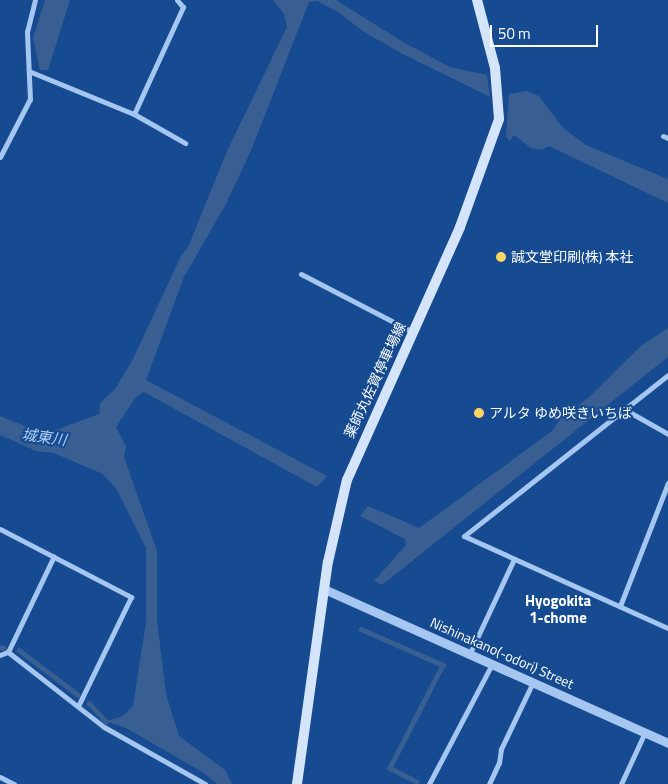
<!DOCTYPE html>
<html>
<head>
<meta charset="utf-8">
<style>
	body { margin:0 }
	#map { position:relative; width:668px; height:784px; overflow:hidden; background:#164b91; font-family:"Titillium Web","Noto Sans JP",sans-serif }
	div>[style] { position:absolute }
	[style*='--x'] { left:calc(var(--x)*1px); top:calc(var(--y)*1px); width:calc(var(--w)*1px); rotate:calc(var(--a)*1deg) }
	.water>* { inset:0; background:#385e92 }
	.stream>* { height:4.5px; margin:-2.25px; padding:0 2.25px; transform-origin:2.25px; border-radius:2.25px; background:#385e92 }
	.minor>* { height:5px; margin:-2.5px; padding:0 2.5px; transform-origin:2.5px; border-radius:2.5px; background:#a5c6f0 }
	.tertiary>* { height:9px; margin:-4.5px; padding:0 4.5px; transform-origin:4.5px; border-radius:4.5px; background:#a5c6f0 }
	.secondary>* { height:10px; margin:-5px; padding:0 5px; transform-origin:5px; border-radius:5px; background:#d3e4fb }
	.dots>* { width:14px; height:14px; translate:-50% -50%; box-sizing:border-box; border:2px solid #164b91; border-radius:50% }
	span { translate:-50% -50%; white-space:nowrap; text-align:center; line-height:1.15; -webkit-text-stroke:4px #164b91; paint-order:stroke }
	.poi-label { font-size:14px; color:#fff }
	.left { translate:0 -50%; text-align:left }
	.street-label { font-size:14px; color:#fff }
	.water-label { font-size:15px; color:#b1d0f7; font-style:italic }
	.neighbourhood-label { font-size:15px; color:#fff; font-weight:700 }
	.scale { position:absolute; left:490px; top:25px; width:108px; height:22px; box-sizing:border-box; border:2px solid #fff; border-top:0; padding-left:6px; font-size:15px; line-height:18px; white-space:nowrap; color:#fff; -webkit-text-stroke:4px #164b91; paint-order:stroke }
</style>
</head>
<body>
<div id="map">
	<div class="water">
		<i style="clip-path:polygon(45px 0,70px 0,48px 70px,40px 70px,33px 38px)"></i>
		<i style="clip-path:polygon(273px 0,336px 0,403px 42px,450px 67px,487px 75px,490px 97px,403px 54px,364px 32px,338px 12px,317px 1px,309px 2px,252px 148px,226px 204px,184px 277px,146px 380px,327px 476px,317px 487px,144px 392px,136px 397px,116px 427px,126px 446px,124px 457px,157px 551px,157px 620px,166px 694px,179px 736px,225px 770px,232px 784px,217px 784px,204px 773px,126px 728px,106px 721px,121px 717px,133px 706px,146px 622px,146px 548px,117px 490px,103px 474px,54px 453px,36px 451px,0 435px,0 416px,34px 430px,53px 431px,99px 414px,100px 403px,115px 389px,132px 361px,181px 256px,188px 247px,227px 151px,287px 27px,284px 14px)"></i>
		<i style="clip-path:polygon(527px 91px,539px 96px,563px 128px,586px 145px,668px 179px,668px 203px,549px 146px,541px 150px,531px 148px,514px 135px,510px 141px,506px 137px,509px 94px)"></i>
		<i style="clip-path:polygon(668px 328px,668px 357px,382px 585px,374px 581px,406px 545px,405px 539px,360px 516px,368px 506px,419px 528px,552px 431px,561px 418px,588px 398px,642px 345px)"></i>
	</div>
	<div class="stream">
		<i style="--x:361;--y:629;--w:90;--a:23.7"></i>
		<i style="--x:443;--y:665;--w:116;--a:117.2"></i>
		<i style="--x:390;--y:768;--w:30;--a:27"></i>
		<i style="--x:0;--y:647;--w:4;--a:14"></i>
		<i style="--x:19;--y:650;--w:74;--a:37.3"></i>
		<i style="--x:89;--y:703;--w:25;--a:47"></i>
	</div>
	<div class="minor">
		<i style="--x:31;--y:72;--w:111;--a:22.2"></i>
		<i style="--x:134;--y:114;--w:59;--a:29.6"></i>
		<i style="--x:134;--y:114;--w:118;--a:-65.4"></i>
		<i style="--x:183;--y:7;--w:9;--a:-131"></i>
		<i style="--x:663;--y:136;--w:5;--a:22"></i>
		<i style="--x:0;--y:157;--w:65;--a:-62.7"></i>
		<i style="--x:30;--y:99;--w:67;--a:-92.6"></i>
		<i style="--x:27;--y:32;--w:33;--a:-76"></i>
		<i style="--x:301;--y:274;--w:126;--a:27.4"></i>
		<i style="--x:668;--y:375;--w:260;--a:141.7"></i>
		<i style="--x:464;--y:536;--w:224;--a:24.3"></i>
		<i style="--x:624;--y:409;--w:51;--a:29.6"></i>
		<i style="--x:0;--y:529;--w:148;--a:27.4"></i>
		<i style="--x:131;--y:597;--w:121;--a:115.9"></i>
		<i style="--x:620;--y:606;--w:132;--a:-68.7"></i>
		<i style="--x:8;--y:652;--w:106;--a:-64.4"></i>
		<i style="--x:470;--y:653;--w:104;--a:-64.9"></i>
		<i style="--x:0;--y:655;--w:9;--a:-21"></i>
		<i style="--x:8;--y:652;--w:122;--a:38"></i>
		<i style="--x:104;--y:727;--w:116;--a:29.4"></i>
		<i style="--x:0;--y:777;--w:16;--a:27"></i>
		<i style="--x:429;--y:784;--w:136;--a:-62.3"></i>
		<i style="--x:489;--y:784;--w:23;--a:-65"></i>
		<i style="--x:499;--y:763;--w:14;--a:-82"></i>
		<i style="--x:501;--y:749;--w:74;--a:-64.5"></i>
		<i style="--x:621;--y:784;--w:57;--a:-65.2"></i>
	</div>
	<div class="tertiary">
		<i style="--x:324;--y:589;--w:377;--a:24.1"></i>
	</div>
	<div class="secondary">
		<i style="--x:297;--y:784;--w:224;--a:-82.1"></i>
		<i style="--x:328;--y:562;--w:84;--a:-77"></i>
		<i style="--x:347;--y:480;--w:277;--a:-65.9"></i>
		<i style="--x:460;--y:227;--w:115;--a:-70.1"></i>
		<i style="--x:499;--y:119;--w:51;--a:-94.5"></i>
		<i style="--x:495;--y:68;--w:70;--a:-104.8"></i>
	</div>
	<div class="dots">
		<i style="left:501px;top:257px;background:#ffd464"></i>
		<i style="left:479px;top:413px;background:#ffd464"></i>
	</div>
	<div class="poi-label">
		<span class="left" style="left:511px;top:257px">誠文堂印刷(株) 本社</span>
		<span class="left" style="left:489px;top:413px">アルタ ゆめ咲きいちば</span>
	</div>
	<div class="street-label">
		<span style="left:375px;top:380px;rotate:-65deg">薬師丸佐賀停車場線</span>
		<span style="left:502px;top:653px;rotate:24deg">Nishinakano(-odori) Street</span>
	</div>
	<div class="water-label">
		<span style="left:44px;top:437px;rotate:8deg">城東川</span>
	</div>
	<div class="neighbourhood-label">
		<span style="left:558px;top:609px">Hyogokita<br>1-chome</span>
	</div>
	<div class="scale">50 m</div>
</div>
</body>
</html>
